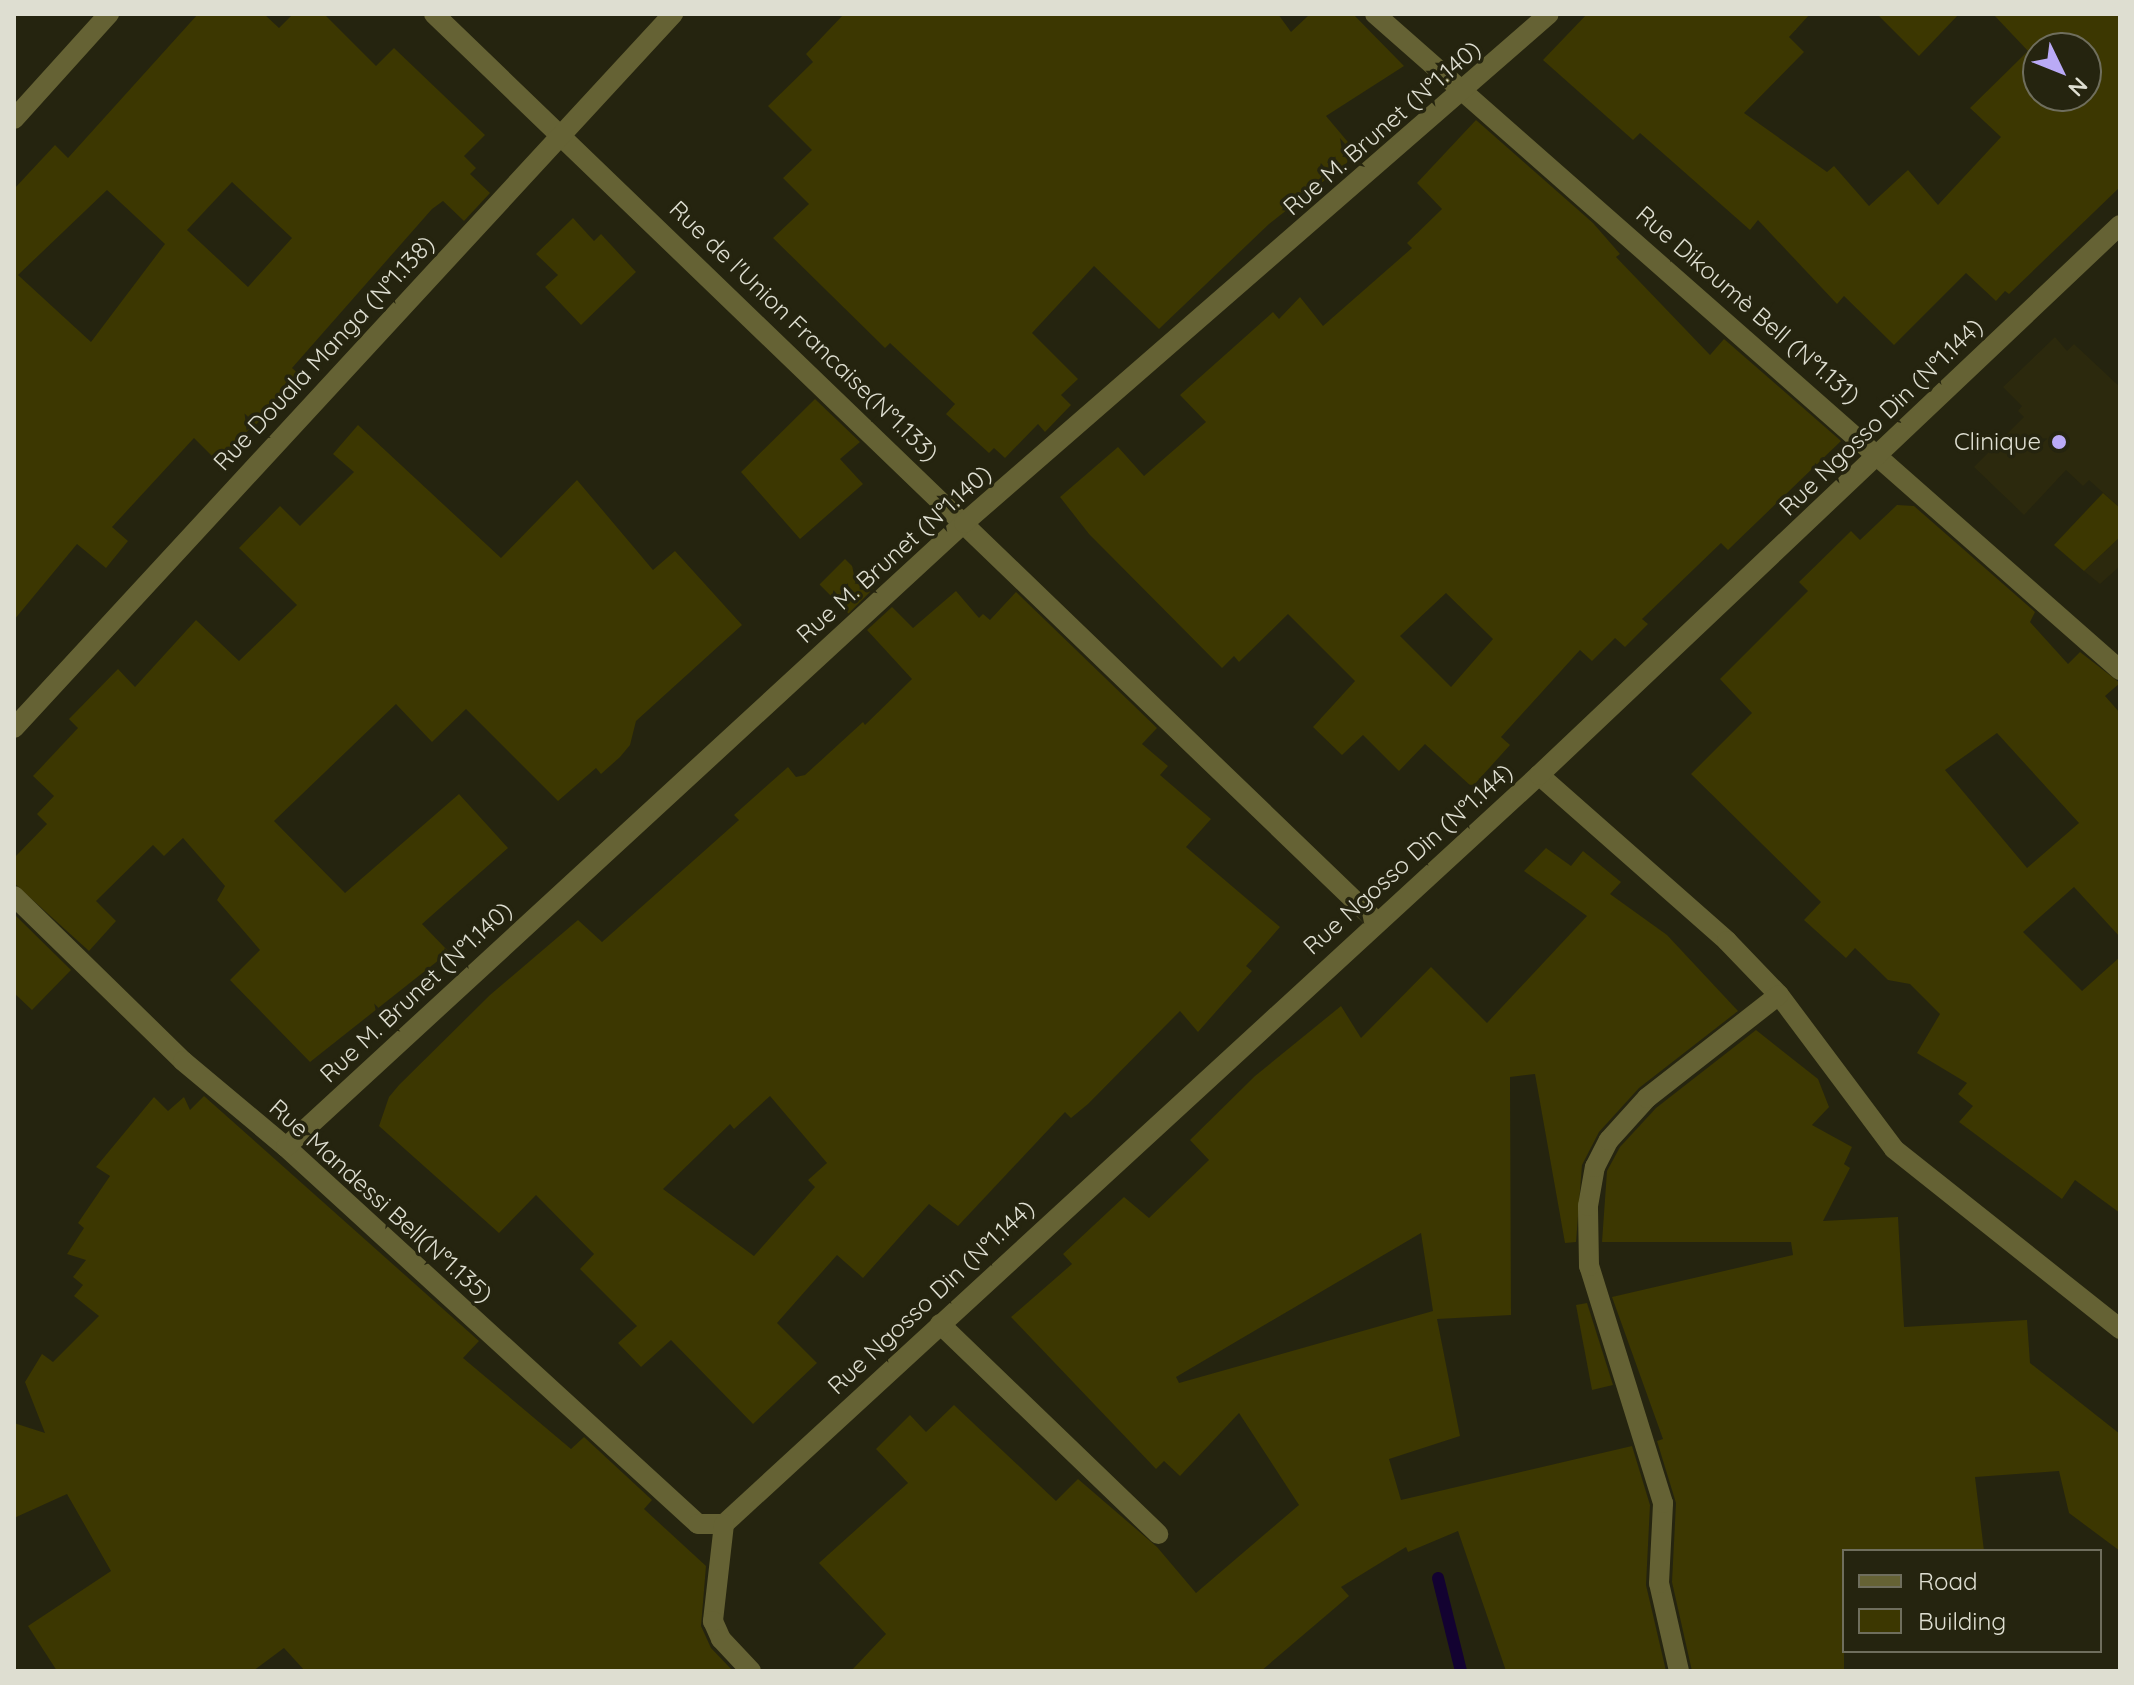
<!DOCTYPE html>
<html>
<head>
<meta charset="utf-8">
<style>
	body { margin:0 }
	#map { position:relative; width:2134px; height:1685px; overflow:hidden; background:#25240f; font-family:Quicksand,sans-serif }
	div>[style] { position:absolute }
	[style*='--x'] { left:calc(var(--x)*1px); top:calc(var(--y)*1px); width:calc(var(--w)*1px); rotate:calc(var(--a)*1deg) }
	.built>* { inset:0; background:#2c290d }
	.stream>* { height:12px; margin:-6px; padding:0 6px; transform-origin:6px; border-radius:6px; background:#130231 }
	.building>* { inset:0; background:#3c3701; transform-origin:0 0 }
	.minor>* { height:20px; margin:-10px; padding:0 10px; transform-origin:10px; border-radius:10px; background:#656234 }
	.dots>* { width:22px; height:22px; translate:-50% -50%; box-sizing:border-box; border:4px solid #25240f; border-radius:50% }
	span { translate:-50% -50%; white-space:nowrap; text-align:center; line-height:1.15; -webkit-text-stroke:7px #25240f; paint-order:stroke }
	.street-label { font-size:24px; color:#deded1 }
	.poi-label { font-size:24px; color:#deded1 }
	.right { translate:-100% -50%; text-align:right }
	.frame { position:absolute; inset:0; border:16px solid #deded1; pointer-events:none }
	.legend { position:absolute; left:1842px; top:1549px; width:260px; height:104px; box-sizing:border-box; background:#25240f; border:2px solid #6f6e5d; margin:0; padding:10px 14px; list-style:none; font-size:24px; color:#deded1 }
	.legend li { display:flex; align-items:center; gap:16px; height:40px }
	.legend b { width:40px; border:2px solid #6f6e5d }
	.north { position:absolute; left:2022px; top:32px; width:80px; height:80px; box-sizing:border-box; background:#25240f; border:2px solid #6f6e5d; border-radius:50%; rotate:133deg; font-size:22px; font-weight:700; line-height:32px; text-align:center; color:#deded1 }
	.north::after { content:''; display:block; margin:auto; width:28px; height:36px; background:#baaaf6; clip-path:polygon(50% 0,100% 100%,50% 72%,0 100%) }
</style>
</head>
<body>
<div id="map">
	<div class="built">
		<i style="clip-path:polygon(2055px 337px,2067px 351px,2074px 344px,2120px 387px,2120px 508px,2089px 480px,2083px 486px,2066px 470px,2024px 515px,1974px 467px,2024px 417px,2018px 411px,2022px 406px,2003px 387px)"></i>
		<i style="clip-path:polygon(2120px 537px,2120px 566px,2100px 584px,2084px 571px)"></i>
	</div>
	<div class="stream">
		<i style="--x:1438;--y:1578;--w:96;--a:76.1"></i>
	</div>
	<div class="building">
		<i style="clip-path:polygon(evenodd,198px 14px,264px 14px,279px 28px,293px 14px,324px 14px,376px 66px,394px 48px,485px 135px,464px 156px,476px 168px,470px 174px,490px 193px,464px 221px,443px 201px,432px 209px,292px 368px,302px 377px,219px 463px,194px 438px,112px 527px,128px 541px,106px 568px,77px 544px,14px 620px,14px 189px,55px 145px,68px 158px,198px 14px,232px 182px,292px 238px,248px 287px,187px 230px,232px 182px,198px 14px,107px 190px,165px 244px,91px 342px,18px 275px,107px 190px)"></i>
		<i style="clip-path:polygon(844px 14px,1278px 14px,1291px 32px,1310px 14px,1353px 14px,1404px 66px,1326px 116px,1358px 154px,1269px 224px,1159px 329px,1094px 266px,1032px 333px,1078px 379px,1061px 395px,1071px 405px,1045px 432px,1038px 424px,1005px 458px,994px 448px,989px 453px,946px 414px,955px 404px,890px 343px,885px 348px,773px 238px,809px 204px,783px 178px,812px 150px,768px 106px,813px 62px,806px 54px)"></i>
		<i style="clip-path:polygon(evenodd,1587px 14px,1810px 14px,1789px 37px,1804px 52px,1744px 113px,1827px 172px,1834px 166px,1869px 206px,1908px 170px,1938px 205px,2001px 137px,1970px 108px,2028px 51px,1993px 14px,2120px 14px,2120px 187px,2009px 294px,2005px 291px,1996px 301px,1966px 273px,1894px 345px,1844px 296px,1837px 304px,1758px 220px,1750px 230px,1640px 133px,1633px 140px,1543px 60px,1587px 14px,2038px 48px,2086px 48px,2086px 96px,2038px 96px,2038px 48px)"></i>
		<i style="clip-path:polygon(1877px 14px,1959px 14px,1919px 56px)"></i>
		<i style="clip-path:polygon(evenodd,1476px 120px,1593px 223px,1620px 254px,1616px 257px,1710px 355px,1724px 339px,1841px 441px,1728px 550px,1721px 543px,1642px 619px,1648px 624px,1625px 647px,1615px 638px,1592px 661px,1580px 650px,1501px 737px,1510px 745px,1472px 787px,1425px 744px,1399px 771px,1363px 735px,1342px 755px,1313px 727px,1355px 681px,1288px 614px,1239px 662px,1234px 656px,1222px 668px,1089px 534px,1060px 497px,1118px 447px,1144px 476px,1206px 422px,1180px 395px,1273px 312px,1279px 319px,1300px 297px,1323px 326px,1412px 248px,1407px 243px,1442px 209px,1417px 183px,1476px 120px,1446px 593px,1493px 639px,1451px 687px,1400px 636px,1446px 593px)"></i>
		<i style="clip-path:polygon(573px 218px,594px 241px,601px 234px,636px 272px,581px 325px,545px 287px,558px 275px,536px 254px)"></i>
		<i style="clip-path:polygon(815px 399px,860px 442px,840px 459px,863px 484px,800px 539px,741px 472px)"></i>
		<i style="clip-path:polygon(358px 425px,501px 558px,577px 480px,653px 570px,675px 551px,742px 625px,636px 721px,630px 745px,620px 757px,601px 774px,596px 768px,558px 801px,466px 709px,432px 742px,396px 704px,274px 821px,345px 893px,459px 794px,508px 848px,422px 924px,449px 952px,310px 1062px,230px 980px,260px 950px,217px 900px,225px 886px,183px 838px,164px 856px,153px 845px,96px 901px,116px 921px,89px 951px,14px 883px,14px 858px,47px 824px,37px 814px,54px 796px,33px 776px,78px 728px,69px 719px,118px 669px,135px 687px,196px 620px,239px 661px,297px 605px,239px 548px,280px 506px,300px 526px,354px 472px,333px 454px)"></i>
		<i style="clip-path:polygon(2103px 493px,2120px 508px,2120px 537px,2084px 571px,2054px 545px)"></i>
		<i style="clip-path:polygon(evenodd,1897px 505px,1914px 506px,2035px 612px,2030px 622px,2068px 664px,2080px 652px,2120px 683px,2105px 696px,2120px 713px,2120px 937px,2074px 887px,2023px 932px,2082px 991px,2120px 957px,2120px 1213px,2075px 1180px,2062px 1199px,1959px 1122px,1973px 1106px,1958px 1094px,1967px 1083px,1917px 1053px,1940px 1014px,1910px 984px,1888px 980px,1855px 948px,1846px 958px,1804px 920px,1821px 902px,1691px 774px,1752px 713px,1720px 679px,1808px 591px,1799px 582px,1851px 531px,1860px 540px,1897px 505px,1997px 733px,2079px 823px,2027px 868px,1945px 770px,1997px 733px)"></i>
		<i style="left:845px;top:559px;width:41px;height:36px;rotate:45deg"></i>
		<i style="clip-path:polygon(evenodd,956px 591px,979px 618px,983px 614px,990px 620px,1016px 592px,1157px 728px,1142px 744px,1168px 766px,1160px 775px,1211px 819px,1186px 847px,1280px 927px,1246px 966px,1252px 971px,1198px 1032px,1180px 1011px,1088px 1104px,1071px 1118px,1065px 1112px,958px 1226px,929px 1204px,863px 1278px,837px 1255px,777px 1323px,817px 1363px,753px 1424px,671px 1340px,641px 1367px,618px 1343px,637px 1326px,580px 1269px,594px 1254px,536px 1195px,499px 1233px,379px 1126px,389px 1097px,399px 1085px,490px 995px,578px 920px,602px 942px,739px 820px,734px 815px,788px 767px,796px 777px,805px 775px,863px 722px,865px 725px,912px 679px,867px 630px,892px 607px,913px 628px,956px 591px,770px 1096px,827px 1163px,808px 1180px,815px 1187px,754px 1256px,663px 1189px,730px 1124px,734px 1129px,770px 1096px)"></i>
		<i style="clip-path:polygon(evenodd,1546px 848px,1571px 866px,1583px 851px,1621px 882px,1610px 894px,1667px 935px,1738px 1011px,1639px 1088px,1599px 1132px,1582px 1165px,1576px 1242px,1565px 1243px,1535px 1074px,1510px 1077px,1511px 1315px,1437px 1319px,1460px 1436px,1389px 1459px,1401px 1500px,1632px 1446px,1650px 1505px,1646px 1585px,1666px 1671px,1506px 1671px,1458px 1531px,1408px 1552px,1406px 1547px,1341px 1587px,1349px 1596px,1261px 1671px,851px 1671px,886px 1634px,819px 1563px,908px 1483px,876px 1449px,910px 1415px,926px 1432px,954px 1405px,1056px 1501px,1078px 1479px,1157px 1547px,1196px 1593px,1299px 1505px,1239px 1413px,1180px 1476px,1164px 1461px,1156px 1469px,1011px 1317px,1072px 1264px,1063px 1254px,1124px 1197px,1149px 1218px,1209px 1160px,1190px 1140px,1255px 1076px,1341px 1006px,1361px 1038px,1431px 967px,1487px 1023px,1587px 916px,1524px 871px,1546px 848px,1421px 1233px,1433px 1311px,1179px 1383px,1176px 1377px,1421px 1233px)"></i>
		<i style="clip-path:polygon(14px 914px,71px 970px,32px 1010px,14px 993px)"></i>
		<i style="clip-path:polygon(1756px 1030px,1818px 1079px,1829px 1107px,1812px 1125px,1852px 1147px,1844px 1164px,1850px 1168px,1823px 1221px,1898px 1217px,1904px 1327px,2027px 1320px,2030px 1363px,2120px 1434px,2120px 1551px,2069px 1513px,2059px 1471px,1975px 1477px,1984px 1551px,1844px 1551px,1844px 1671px,1692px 1671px,1672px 1582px,1676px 1503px,1657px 1441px,1663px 1439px,1612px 1297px,1793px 1255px,1791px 1242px,1602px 1242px,1607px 1171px,1620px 1147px,1656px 1108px)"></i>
		<i style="clip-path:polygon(204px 1096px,479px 1341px,463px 1358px,571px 1449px,584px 1437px,652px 1500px,644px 1509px,706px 1566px,701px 1626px,711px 1648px,733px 1671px,305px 1671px,284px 1648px,253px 1671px,57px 1671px,28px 1626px,111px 1571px,67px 1494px,14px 1518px,14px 1423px,45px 1433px,25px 1382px,42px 1354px,53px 1362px,99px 1316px,74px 1296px,83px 1285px,73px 1277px,86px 1260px,67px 1254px,84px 1228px,78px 1223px,110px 1176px,96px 1167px,154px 1097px,168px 1111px,184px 1097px,190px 1110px)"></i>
		<i style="clip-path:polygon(1587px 1303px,1613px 1385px,1592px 1390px,1576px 1305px)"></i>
	</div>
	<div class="minor">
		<i style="--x:434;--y:14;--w:1308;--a:43.92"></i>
		<i style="--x:1375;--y:14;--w:993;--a:41.37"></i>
		<i style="--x:14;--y:119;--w:142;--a:-47.9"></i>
		<i style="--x:14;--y:728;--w:972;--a:-47.29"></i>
		<i style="--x:1539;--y:775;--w:251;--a:41.4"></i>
		<i style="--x:1727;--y:941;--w:75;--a:46.1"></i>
		<i style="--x:1779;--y:995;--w:192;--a:53.2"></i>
		<i style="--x:1894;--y:1149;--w:289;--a:38.5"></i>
		<i style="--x:14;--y:896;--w:236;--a:44.3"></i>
		<i style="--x:183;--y:1061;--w:134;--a:39.9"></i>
		<i style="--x:286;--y:1147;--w:558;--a:42.46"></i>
		<i style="--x:698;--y:1524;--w:26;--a:0"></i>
		<i style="--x:286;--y:1147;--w:921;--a:-42.63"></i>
		<i style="--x:964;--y:523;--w:775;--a:-41.03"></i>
		<i style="--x:940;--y:1324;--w:303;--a:43.9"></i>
		<i style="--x:724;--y:1524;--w:1107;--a:-42.58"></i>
		<i style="--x:1539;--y:775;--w:800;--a:-43.43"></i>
		<i style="--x:724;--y:1524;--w:98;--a:96.5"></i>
		<i style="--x:713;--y:1621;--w:20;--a:66"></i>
		<i style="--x:721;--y:1639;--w:44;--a:46.8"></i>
		<i style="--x:1679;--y:1671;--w:90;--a:-102.8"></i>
		<i style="--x:1659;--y:1583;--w:80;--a:-87.1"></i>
		<i style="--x:1663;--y:1503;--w:248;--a:-107.3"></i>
		<i style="--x:1589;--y:1266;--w:60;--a:-91"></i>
		<i style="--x:1588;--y:1206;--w:40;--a:-80"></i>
		<i style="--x:1595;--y:1167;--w:30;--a:-63"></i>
		<i style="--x:1609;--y:1140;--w:57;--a:-47.9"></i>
		<i style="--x:1647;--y:1098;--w:167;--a:-38"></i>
	</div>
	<div class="dots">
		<i style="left:2059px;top:442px;background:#baaaf6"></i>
	</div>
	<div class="street-label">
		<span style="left:1382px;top:128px;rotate:-41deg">Rue M. Brunet (N°1.140)</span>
		<span style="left:1748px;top:305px;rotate:41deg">Rue Dikoumè Bell (N°1.131)</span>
		<span style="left:804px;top:331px;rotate:44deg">Rue de l'Union Francaise(N°1.133)</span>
		<span style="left:324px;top:353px;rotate:-47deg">Rue Douala Manga (N°1.138)</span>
		<span style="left:1881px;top:417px;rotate:-44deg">Rue Ngosso Din (N°1.144)</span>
		<span style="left:894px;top:554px;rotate:-42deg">Rue M. Brunet (N°1.140)</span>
		<span style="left:1408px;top:859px;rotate:-42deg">Rue Ngosso Din (N°1.144)</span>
		<span style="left:416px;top:992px;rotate:-43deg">Rue M. Brunet (N°1.140)</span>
		<span style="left:381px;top:1201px;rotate:42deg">Rue Mandessi Bell(N°1.135)</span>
		<span style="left:931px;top:1297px;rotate:-43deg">Rue Ngosso Din (N°1.144)</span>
	</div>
	<div class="poi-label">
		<span class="right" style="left:2041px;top:442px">Clinique</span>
	</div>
	<div class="frame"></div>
	<ul class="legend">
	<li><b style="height:10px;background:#656234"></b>Road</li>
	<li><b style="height:22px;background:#3c3701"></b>Building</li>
	</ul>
	<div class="north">N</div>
</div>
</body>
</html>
